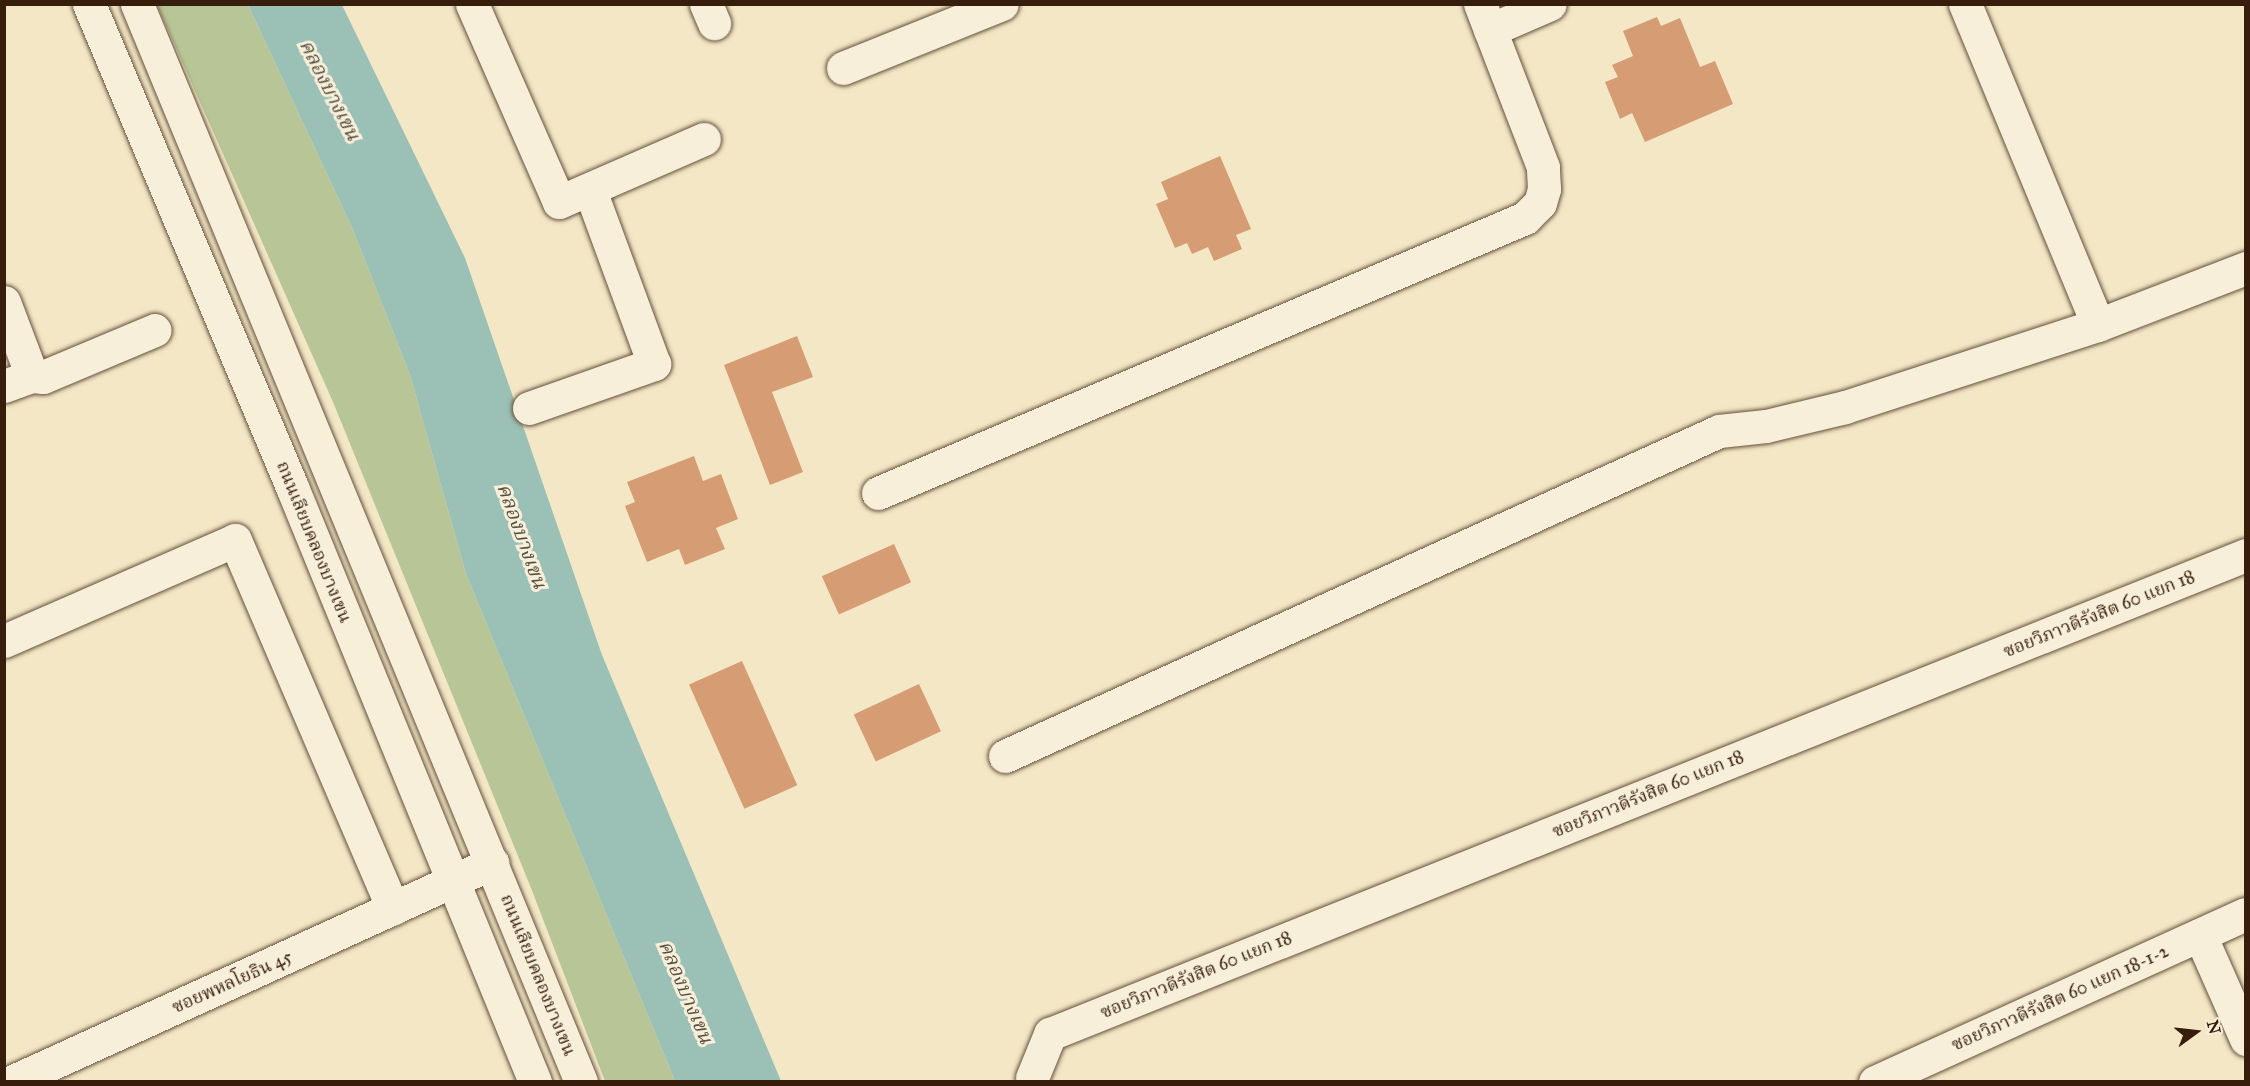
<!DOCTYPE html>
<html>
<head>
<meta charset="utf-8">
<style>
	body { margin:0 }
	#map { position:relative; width:2250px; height:1086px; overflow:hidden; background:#f3e7c6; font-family:"IM FELL Great Primer","Noto Serif Thai",serif }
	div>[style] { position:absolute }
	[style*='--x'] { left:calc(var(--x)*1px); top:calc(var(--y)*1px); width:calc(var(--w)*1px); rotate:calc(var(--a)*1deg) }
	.green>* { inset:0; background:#b8c697 }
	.water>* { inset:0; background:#9bc0b5 }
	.building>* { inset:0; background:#d69c73; transform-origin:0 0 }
	.roads { filter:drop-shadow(0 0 2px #66503a) drop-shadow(0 0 2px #66503a) }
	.minor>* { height:33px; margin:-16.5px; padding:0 16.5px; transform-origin:16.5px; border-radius:16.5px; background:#f7efda }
	.secondary>* { height:33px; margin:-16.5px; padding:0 16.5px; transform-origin:16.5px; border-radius:16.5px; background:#f7efda }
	span { translate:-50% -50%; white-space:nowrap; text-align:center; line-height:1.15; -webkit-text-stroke:6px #f7efda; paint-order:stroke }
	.street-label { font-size:18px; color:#371e0c }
	.water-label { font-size:20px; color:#554f3f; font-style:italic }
	.frame { position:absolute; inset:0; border:6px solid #371e0c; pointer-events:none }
	.north { position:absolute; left:2166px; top:1002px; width:60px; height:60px; -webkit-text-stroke:4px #f7efda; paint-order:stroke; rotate:75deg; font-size:16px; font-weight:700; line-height:24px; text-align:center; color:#371e0c }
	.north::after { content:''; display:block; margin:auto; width:21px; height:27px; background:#371e0c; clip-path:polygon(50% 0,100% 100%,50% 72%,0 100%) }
</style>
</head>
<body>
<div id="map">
	<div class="green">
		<i style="clip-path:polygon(157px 5px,248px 5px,353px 230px,410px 375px,466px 574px,675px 1081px,605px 1081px,531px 888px,333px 402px)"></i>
	</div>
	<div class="water">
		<i style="clip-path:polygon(248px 5px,342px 5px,465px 258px,602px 655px,781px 1081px,675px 1081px,466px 574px,410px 375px,353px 230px)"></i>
	</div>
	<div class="building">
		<i style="clip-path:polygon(1657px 17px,1661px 26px,1680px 18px,1700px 67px,1715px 61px,1733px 104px,1645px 142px,1632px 113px,1620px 119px,1605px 82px,1618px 77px,1612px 65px,1633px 56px,1623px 31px)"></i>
		<i style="clip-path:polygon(1220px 156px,1251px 229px,1236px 235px,1242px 249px,1214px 261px,1208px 247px,1192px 254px,1187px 243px,1175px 248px,1156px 204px,1168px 199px,1161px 182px)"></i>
		<i style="clip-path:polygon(797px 336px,813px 377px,772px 392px,803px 472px,770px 485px,724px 365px)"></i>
		<i style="clip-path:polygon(694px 456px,703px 481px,721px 474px,738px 519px,716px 528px,725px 549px,685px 565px,679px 549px,647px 562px,625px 506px,635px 502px,627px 482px)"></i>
		<i style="left:894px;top:544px;width:42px;height:79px;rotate:66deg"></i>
		<i style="left:742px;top:661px;width:136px;height:58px;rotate:66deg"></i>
		<i style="left:919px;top:684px;width:52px;height:72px;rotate:65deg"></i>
	</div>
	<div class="roads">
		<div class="minor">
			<i style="--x:472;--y:4;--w:216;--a:66.3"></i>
			<i style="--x:559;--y:202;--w:158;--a:-23.5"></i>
			<i style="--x:706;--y:4;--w:21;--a:67"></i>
			<i style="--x:1965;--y:4;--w:347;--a:67.5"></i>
			<i style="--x:1490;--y:30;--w:65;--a:-23.4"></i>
			<i style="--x:843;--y:68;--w:171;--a:-21.9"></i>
			<i style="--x:4;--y:302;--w:79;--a:69.3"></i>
			<i style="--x:4;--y:386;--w:30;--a:-20"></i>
			<i style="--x:32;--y:376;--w:11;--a:5"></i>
			<i style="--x:43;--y:377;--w:121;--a:-22.8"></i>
			<i style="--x:529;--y:408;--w:133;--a:-19.4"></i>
			<i style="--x:654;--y:364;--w:185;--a:-110.2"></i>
			<i style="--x:878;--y:493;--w:703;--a:-23.03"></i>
			<i style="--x:1525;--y:218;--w:21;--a:-45"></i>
			<i style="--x:1540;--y:203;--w:15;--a:-74"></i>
			<i style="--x:1544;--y:189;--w:22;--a:-93"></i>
			<i style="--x:1543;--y:167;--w:175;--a:-111.1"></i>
			<i style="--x:4;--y:641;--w:252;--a:-23.6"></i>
			<i style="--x:235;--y:540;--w:401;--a:66.8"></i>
			<i style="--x:1005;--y:756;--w:784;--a:-24.47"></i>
			<i style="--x:1719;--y:431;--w:47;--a:-6.1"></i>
			<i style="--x:1766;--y:426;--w:81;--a:-13.5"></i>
			<i style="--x:1845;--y:407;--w:266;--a:-18"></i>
			<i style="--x:2098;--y:325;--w:159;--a:-21.1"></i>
			<i style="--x:2200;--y:935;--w:114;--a:66.1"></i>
			<i style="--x:1032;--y:1078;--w:48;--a:-67.8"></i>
			<i style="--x:1050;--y:1034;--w:1288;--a:-21.83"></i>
			<i style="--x:11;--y:1082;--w:529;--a:-24.48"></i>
			<i style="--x:1875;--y:1082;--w:407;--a:-24.4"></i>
		</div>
		<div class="secondary">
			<i style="--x:89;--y:4;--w:524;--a:67.2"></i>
			<i style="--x:292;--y:487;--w:643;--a:67.78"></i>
			<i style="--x:137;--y:4;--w:1166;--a:67.61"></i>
		</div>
	</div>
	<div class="street-label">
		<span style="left:314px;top:542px;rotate:68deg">ถนนเลียบคลองบางเขน</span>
		<span style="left:2099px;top:614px;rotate:-22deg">ซอยวิภาวดีรังสิต 60 แยก 18</span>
		<span style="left:1648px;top:794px;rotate:-22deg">ซอยวิภาวดีรังสิต 60 แยก 18</span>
		<span style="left:538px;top:975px;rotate:68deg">ถนนเลียบคลองบางเขน</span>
		<span style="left:1196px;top:975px;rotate:-22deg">ซอยวิภาวดีรังสิต 60 แยก 18</span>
		<span style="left:232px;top:982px;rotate:-24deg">ซอยพหลโยธิน 45</span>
		<span style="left:2060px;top:998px;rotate:-24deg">ซอยวิภาวดีรังสิต 60 แยก 18-1-2</span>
	</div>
	<div class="water-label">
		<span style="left:330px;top:90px;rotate:63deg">คลองบางเขน</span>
		<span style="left:522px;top:536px;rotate:70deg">คลองบางเขน</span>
		<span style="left:686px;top:992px;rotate:67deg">คลองบางเขน</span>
	</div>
	<div class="frame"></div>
	<div class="north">N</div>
</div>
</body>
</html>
